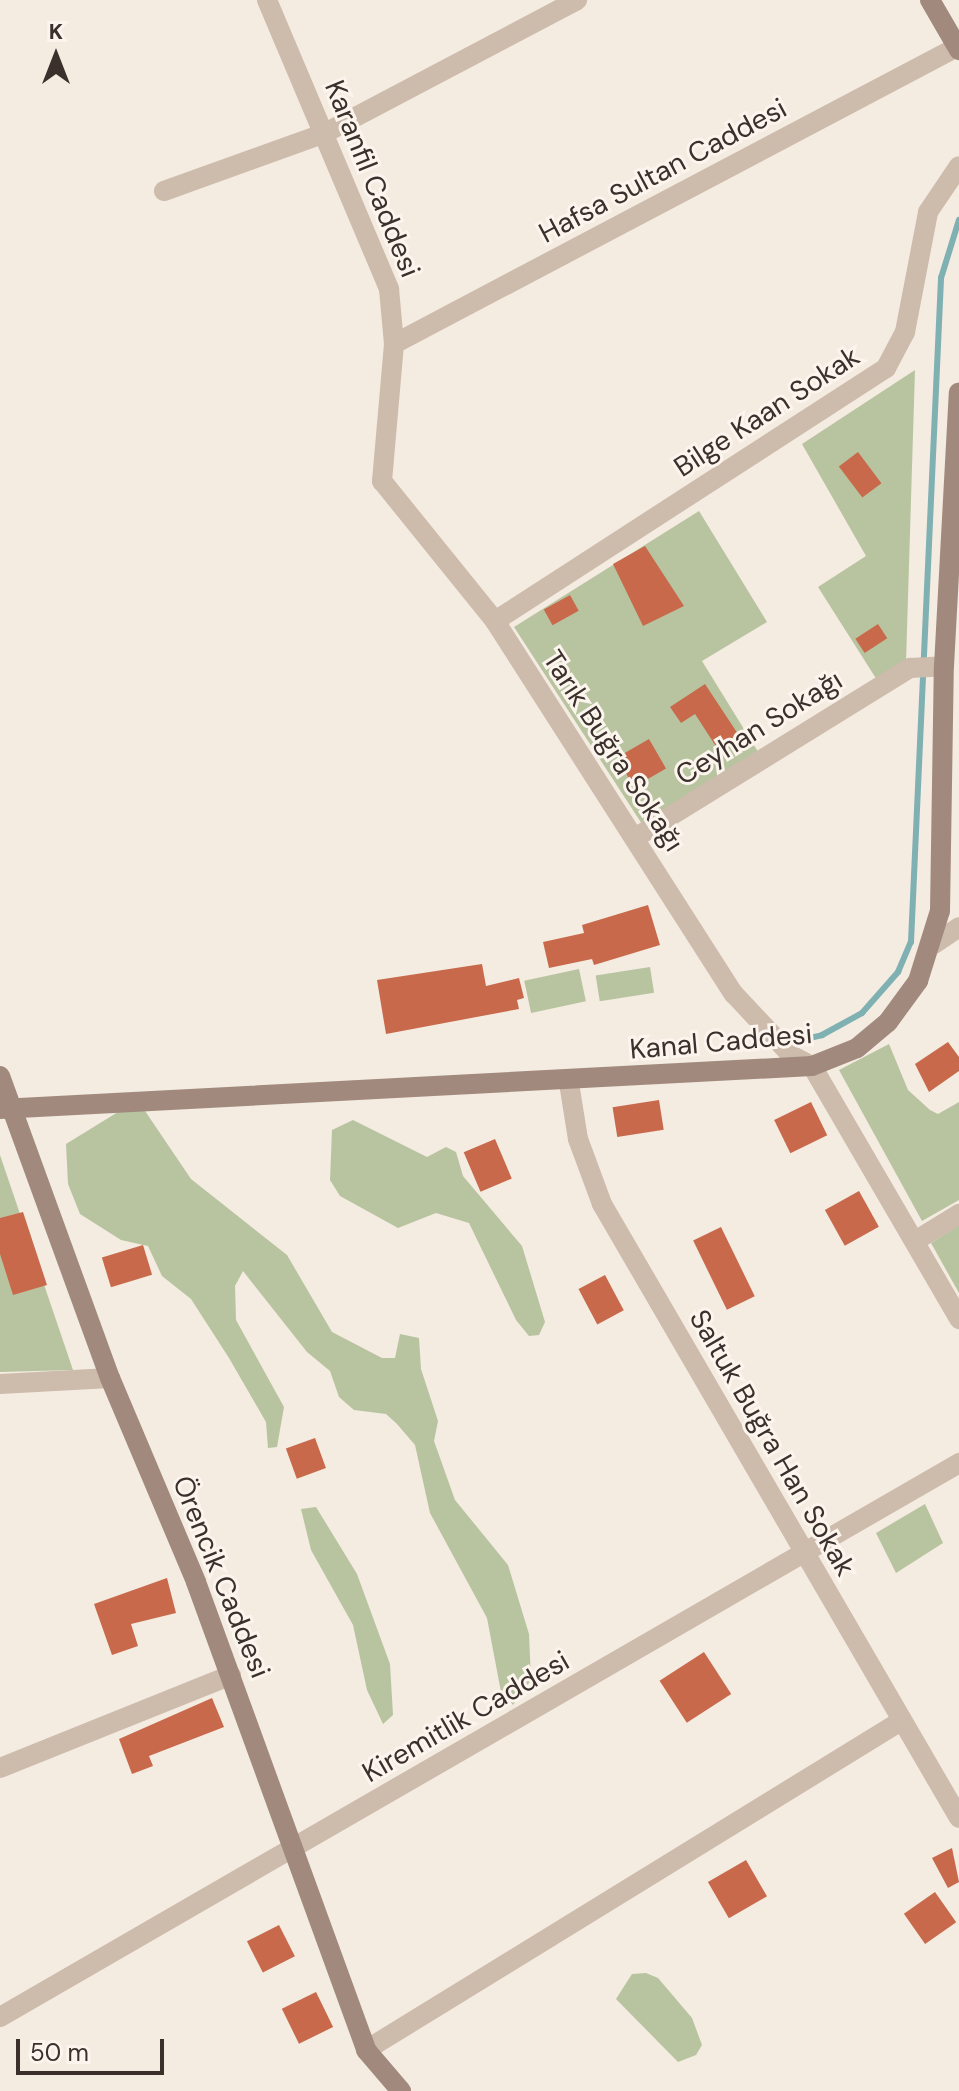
<!DOCTYPE html>
<html>
<head>
<meta charset="utf-8">
<style>
	body { margin:0 }
	#map { position:relative; width:959px; height:2091px; overflow:hidden; background:#f4ebe1; font-family:"DM Sans",sans-serif }
	div>[style] { position:absolute }
	[style*='--x'] { left:calc(var(--x)*1px); top:calc(var(--y)*1px); width:calc(var(--w)*1px); rotate:calc(var(--a)*1deg) }
	.green>* { inset:0; background:#b8c4a0; transform-origin:0 0 }
	.stream>* { height:6px; margin:-3px; padding:0 3px; transform-origin:3px; border-radius:3px; background:#7fb0b2 }
	.building>* { inset:0; background:#c8694b; transform-origin:0 0 }
	.street>* { height:20px; margin:-10px; padding:0 10px; transform-origin:10px; border-radius:10px; background:#cdbbac }
	.secondary>* { height:20px; margin:-10px; padding:0 10px; transform-origin:10px; border-radius:10px; background:#a18a7d }
	span { translate:-50% -50%; white-space:nowrap; text-align:center; line-height:1.15; -webkit-text-stroke:6px #fbf5ee; paint-order:stroke }
	.street-label { font-size:28px; color:#3b302b }
	.north { position:absolute; left:16px; top:16px; width:80px; height:80px; -webkit-text-stroke:6px #fbf5ee; paint-order:stroke; rotate:0deg; font-size:22px; font-weight:700; line-height:32px; text-align:center; color:#3b302b }
	.north::after { content:''; display:block; margin:auto; width:28px; height:36px; background:#3b302b; clip-path:polygon(50% 0,100% 100%,50% 72%,0 100%) }
	.scale { position:absolute; left:16px; top:2039px; width:148px; height:36px; box-sizing:border-box; border:4px solid #3b302b; border-top:0; padding-left:10px; font-size:24px; line-height:28px; white-space:nowrap; color:#3b302b; -webkit-text-stroke:6px #fbf5ee; paint-order:stroke }
</style>
</head>
<body>
<div id="map">
	<div class="green">
		<i style="clip-path:polygon(915px 370px,906px 663px,877px 680px,818px 587px,866px 556px,802px 444px)"></i>
		<i style="clip-path:polygon(699px 511px,767px 622px,702px 661px,760px 755px,642px 824px,514px 627px)"></i>
		<i style="left:650px;top:967px;width:26px;height:55px;rotate:81deg"></i>
		<i style="left:579px;top:969px;width:33px;height:56px;rotate:78deg"></i>
		<i style="clip-path:polygon(889px 1044px,908px 1090px,930px 1110px,938px 1114px,959px 1102px,959px 1200px,922px 1221px,839px 1070px)"></i>
		<i style="clip-path:polygon(143px 1108px,191px 1179px,287px 1255px,332px 1332px,382px 1358px,395px 1358px,400px 1334px,419px 1338px,421px 1369px,438px 1421px,434px 1441px,455px 1500px,508px 1565px,529px 1634px,531px 1680px,513px 1705px,501px 1692px,487px 1618px,430px 1513px,415px 1445px,397px 1424px,386px 1414px,354px 1410px,339px 1397px,330px 1371px,307px 1352px,243px 1271px,235px 1286px,236px 1320px,284px 1407px,277px 1447px,268px 1448px,266px 1422px,229px 1358px,191px 1299px,162px 1276px,148px 1246px,121px 1240px,80px 1214px,68px 1184px,66px 1144px,118px 1112px)"></i>
		<i style="clip-path:polygon(353px 1120px,427px 1157px,446px 1147px,456px 1152px,463px 1176px,522px 1246px,545px 1322px,539px 1335px,529px 1336px,516px 1320px,469px 1223px,436px 1213px,398px 1228px,340px 1196px,330px 1180px,332px 1130px)"></i>
		<i style="clip-path:polygon(0 1155px,73px 1370px,0 1372px)"></i>
		<i style="clip-path:polygon(959px 1225px,959px 1293px,931px 1243px)"></i>
		<i style="clip-path:polygon(925px 1504px,943px 1543px,896px 1573px,876px 1533px)"></i>
		<i style="clip-path:polygon(316px 1507px,357px 1574px,390px 1664px,393px 1715px,383px 1724px,367px 1690px,353px 1625px,311px 1550px,301px 1509px)"></i>
		<i style="clip-path:polygon(646px 1973px,658px 1978px,692px 2018px,702px 2045px,696px 2055px,678px 2062px,616px 1999px,632px 1974px)"></i>
	</div>
	<div class="stream">
		<i style="--x:797;--y:1041;--w:26;--a:-13"></i>
		<i style="--x:822;--y:1035;--w:46;--a:-28.8"></i>
		<i style="--x:862;--y:1013;--w:55;--a:-48.7"></i>
		<i style="--x:898;--y:972;--w:33;--a:-67"></i>
		<i style="--x:911;--y:942;--w:665;--a:-87.41"></i>
		<i style="--x:941;--y:278;--w:61;--a:-72.8"></i>
	</div>
	<div class="building">
		<i style="left:858px;top:452px;width:39px;height:24px;rotate:53deg"></i>
		<i style="clip-path:polygon(645px 546px,684px 606px,643px 626px,613px 564px)"></i>
		<i style="left:570px;top:595px;width:18px;height:30px;rotate:61deg"></i>
		<i style="left:878px;top:624px;width:17px;height:27px;rotate:57deg"></i>
		<i style="clip-path:polygon(705px 684px,738px 734px,717px 748px,695px 714px,681px 723px,670px 707px)"></i>
		<i style="left:649px;top:739px;width:34px;height:37px;rotate:60deg"></i>
		<i style="clip-path:polygon(648px 905px,660px 945px,594px 965px,592px 959px,549px 968px,543px 942px,584px 933px,582px 925px)"></i>
		<i style="clip-path:polygon(482px 964px,486px 986px,519px 978px,524px 998px,517px 1000px,519px 1009px,386px 1034px,377px 980px)"></i>
		<i style="clip-path:polygon(948px 1042px,959px 1057px,959px 1071px,929px 1092px,915px 1064px)"></i>
		<i style="left:659px;top:1100px;width:30px;height:47px;rotate:81deg"></i>
		<i style="left:811px;top:1102px;width:37px;height:41px;rotate:64deg"></i>
		<i style="left:495px;top:1139px;width:43px;height:34px;rotate:67deg"></i>
		<i style="left:859px;top:1191px;width:41px;height:39px;rotate:61deg"></i>
		<i style="clip-path:polygon(23px 1212px,47px 1285px,13px 1295px,0 1254px,0 1218px)"></i>
		<i style="left:721px;top:1227px;width:77px;height:31px;rotate:64deg"></i>
		<i style="left:143px;top:1245px;width:31px;height:43px;rotate:73deg"></i>
		<i style="left:605px;top:1275px;width:40px;height:30px;rotate:62deg"></i>
		<i style="left:315px;top:1438px;width:32px;height:31px;rotate:70deg"></i>
		<i style="clip-path:polygon(167px 1578px,176px 1613px,131px 1624px,138px 1646px,112px 1655px,94px 1604px)"></i>
		<i style="left:704px;top:1652px;width:50px;height:53px;rotate:57deg"></i>
		<i style="clip-path:polygon(212px 1698px,224px 1727px,149px 1756px,153px 1766px,132px 1774px,119px 1739px)"></i>
		<i style="clip-path:polygon(952px 1848px,959px 1882px,948px 1888px,932px 1858px)"></i>
		<i style="left:746px;top:1860px;width:42px;height:44px;rotate:60deg"></i>
		<i style="left:935px;top:1892px;width:37px;height:38px;rotate:55deg"></i>
		<i style="left:279px;top:1925px;width:35px;height:36px;rotate:63deg"></i>
		<i style="left:316px;top:1992px;width:39px;height:38px;rotate:64deg"></i>
	</div>
	<div class="street">
		<i style="--x:267;--y:0;--w:314;--a:67.1"></i>
		<i style="--x:389;--y:289;--w:55;--a:84.8"></i>
		<i style="--x:394;--y:344;--w:138;--a:95"></i>
		<i style="--x:382;--y:481;--w:180;--a:51.1"></i>
		<i style="--x:495;--y:621;--w:443;--a:57.4"></i>
		<i style="--x:734;--y:994;--w:83;--a:46.9"></i>
		<i style="--x:791;--y:1055;--w:24;--a:28"></i>
		<i style="--x:812;--y:1066;--w:293;--a:59.8"></i>
		<i style="--x:164;--y:191;--w:171;--a:-19.8"></i>
		<i style="--x:325;--y:133;--w:285;--a:-27.8"></i>
		<i style="--x:394;--y:344;--w:637;--a:-27.81"></i>
		<i style="--x:495;--y:621;--w:466;--a:-32.9"></i>
		<i style="--x:886;--y:368;--w:41;--a:-62.2"></i>
		<i style="--x:905;--y:332;--w:122;--a:-79.1"></i>
		<i style="--x:928;--y:212;--w:55;--a:-56"></i>
		<i style="--x:638;--y:836;--w:320;--a:-31.7"></i>
		<i style="--x:910;--y:668;--w:34;--a:-3"></i>
		<i style="--x:934;--y:944;--w:30;--a:-34"></i>
		<i style="--x:569;--y:1083;--w:57;--a:80.9"></i>
		<i style="--x:578;--y:1139;--w:69;--a:69.7"></i>
		<i style="--x:602;--y:1204;--w:710;--a:59.82"></i>
		<i style="--x:915;--y:1241;--w:52;--a:-31.5"></i>
		<i style="--x:0;--y:1384;--w:110;--a:-3.1"></i>
		<i style="--x:0;--y:1768;--w:249;--a:-21.9"></i>
		<i style="--x:0;--y:2017;--w:1108;--a:-30.01"></i>
		<i style="--x:366;--y:2050;--w:628;--a:-31.59"></i>
	</div>
	<div class="secondary">
		<i style="--x:930;--y:0;--w:58;--a:59.9"></i>
		<i style="--x:0;--y:1076;--w:321;--a:70"></i>
		<i style="--x:110;--y:1378;--w:221;--a:67.1"></i>
		<i style="--x:196;--y:1582;--w:498;--a:70"></i>
		<i style="--x:366;--y:2050;--w:54;--a:49.5"></i>
		<i style="--x:0;--y:1109;--w:813;--a:-3.03"></i>
		<i style="--x:812;--y:1066;--w:48;--a:-21.8"></i>
		<i style="--x:857;--y:1048;--w:40;--a:-40"></i>
		<i style="--x:888;--y:1022;--w:51;--a:-53.8"></i>
		<i style="--x:918;--y:981;--w:73;--a:-72.6"></i>
		<i style="--x:940;--y:911;--w:245;--a:-89.1"></i>
		<i style="--x:944;--y:666;--w:274;--a:-86.9"></i>
	</div>
	<div class="street-label">
		<span style="left:663px;top:171px;rotate:-28deg">Hafsa Sultan Caddesi</span>
		<span style="left:372px;top:179px;rotate:68deg">Karanfil Caddesi</span>
		<span style="left:767px;top:412px;rotate:-33deg">Bilge Kaan Sokak</span>
		<span style="left:759px;top:728px;rotate:-32deg">Ceyhan Sokağı</span>
		<span style="left:613px;top:751px;rotate:57deg">Tarık Buğra Sokağı</span>
		<span style="left:721px;top:1042px;rotate:-5deg">Kanal Caddesi</span>
		<span style="left:772px;top:1443px;rotate:60deg">Saltuk Buğra Han Sokak</span>
		<span style="left:221px;top:1577px;rotate:68deg">Örencik Caddesi</span>
		<span style="left:466px;top:1717px;rotate:-30deg">Kiremitlik Caddesi</span>
	</div>
	<div class="north">K</div>
	<div class="scale">50 m</div>
</div>
</body>
</html>
